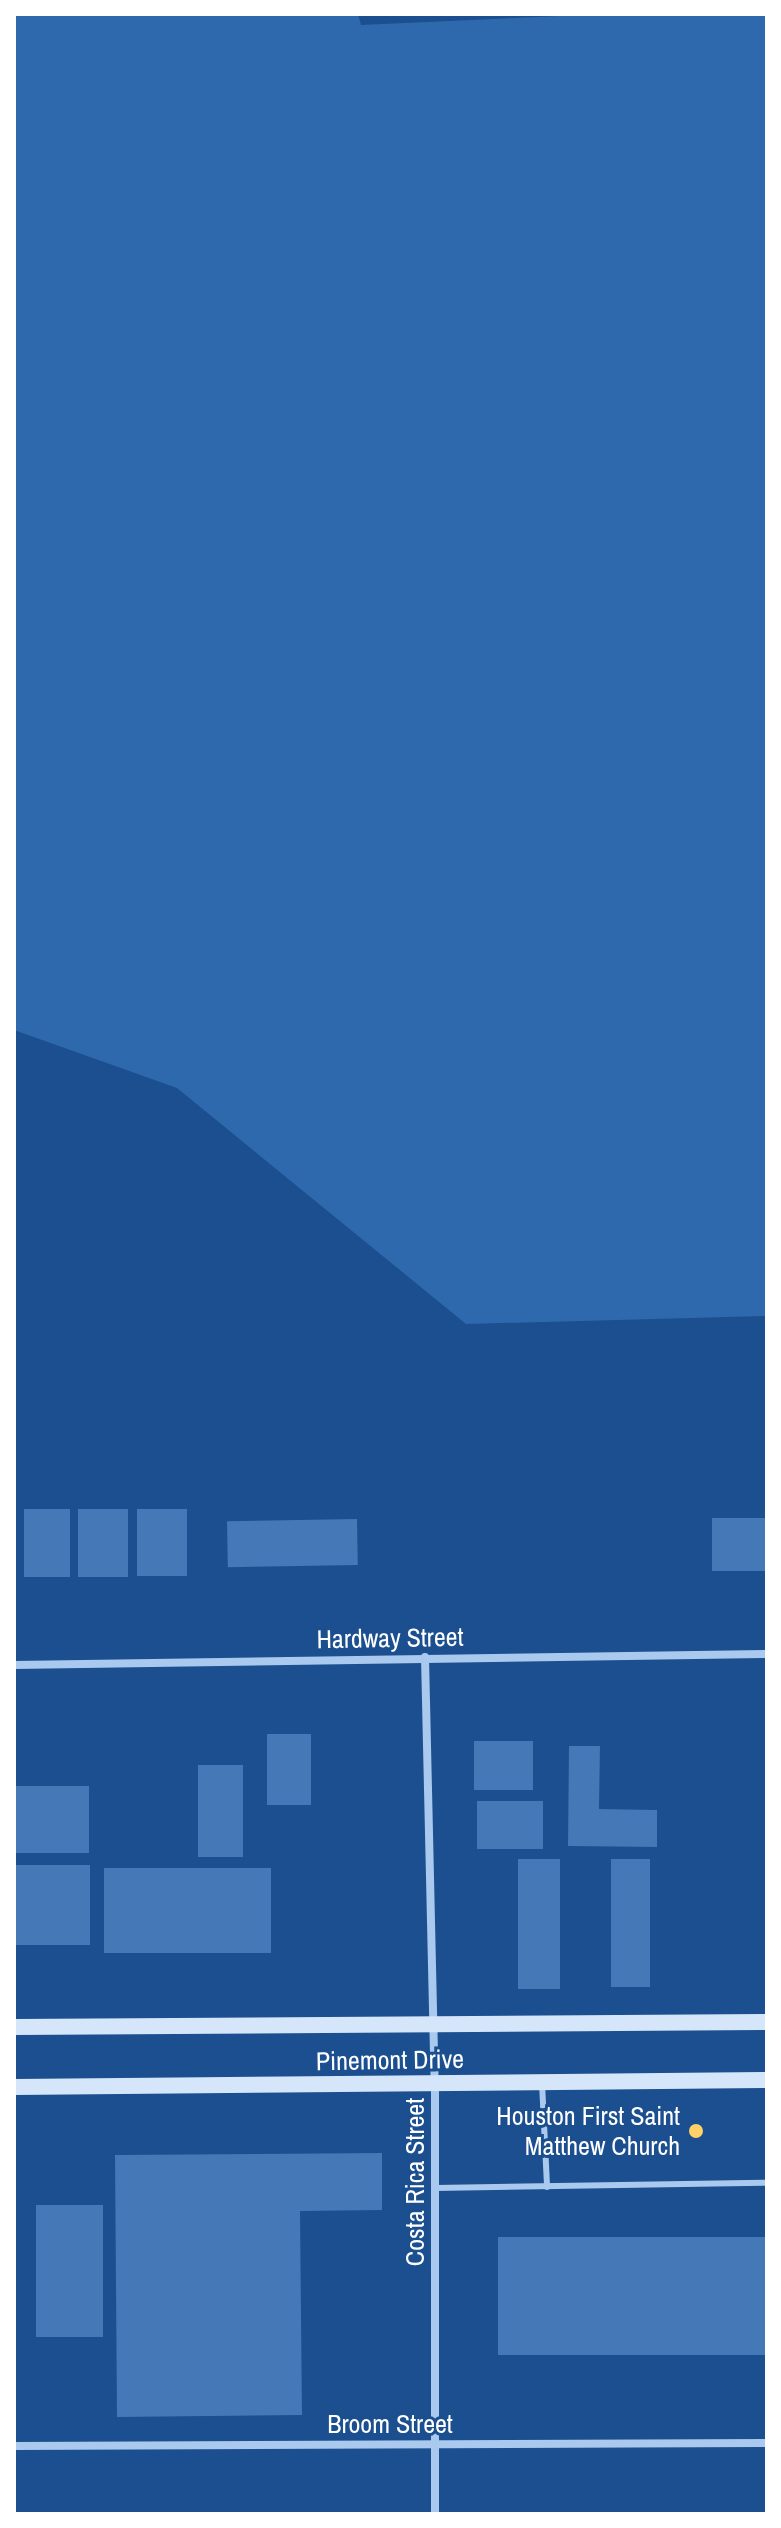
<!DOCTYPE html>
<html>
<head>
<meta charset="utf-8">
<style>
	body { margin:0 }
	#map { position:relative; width:781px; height:2528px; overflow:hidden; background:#1b4f8f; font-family:"Archivo Narrow",sans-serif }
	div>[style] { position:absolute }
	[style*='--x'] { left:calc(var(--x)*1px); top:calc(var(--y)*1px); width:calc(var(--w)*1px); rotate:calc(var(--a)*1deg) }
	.green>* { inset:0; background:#2e69ad }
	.building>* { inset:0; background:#4478b7; transform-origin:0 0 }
	.service>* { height:6px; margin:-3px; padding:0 3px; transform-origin:3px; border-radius:3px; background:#a9c9ee }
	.minor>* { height:8px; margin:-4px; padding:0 4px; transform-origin:4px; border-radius:4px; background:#a9c9ee }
	.secondary>* { height:16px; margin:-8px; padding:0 8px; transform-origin:8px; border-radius:8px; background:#d6e6fa }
	.dots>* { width:22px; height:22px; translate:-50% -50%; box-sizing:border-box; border:4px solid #1b4f8f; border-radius:50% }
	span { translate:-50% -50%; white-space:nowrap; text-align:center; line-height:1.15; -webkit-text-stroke:6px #1b4f8f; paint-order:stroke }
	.street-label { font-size:26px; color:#fff }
	.poi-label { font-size:26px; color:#fff }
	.right { translate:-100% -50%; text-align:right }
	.frame { position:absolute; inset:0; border:16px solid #fff; pointer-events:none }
</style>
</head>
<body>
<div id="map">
	<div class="green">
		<i style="clip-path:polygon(14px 14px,358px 14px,361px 25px,602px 14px,767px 14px,767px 1316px,466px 1324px,177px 1088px,14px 1030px)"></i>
	</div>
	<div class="building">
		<i style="left:24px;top:1509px;width:46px;height:68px"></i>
		<i style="left:78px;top:1509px;width:50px;height:68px"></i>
		<i style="left:137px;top:1509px;width:50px;height:67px"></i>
		<i style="left:712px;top:1518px;width:55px;height:53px"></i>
		<i style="left:357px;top:1519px;width:46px;height:130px;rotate:89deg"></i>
		<i style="left:267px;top:1734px;width:44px;height:71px"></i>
		<i style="left:474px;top:1741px;width:59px;height:49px"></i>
		<i style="clip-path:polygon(569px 1746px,600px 1746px,599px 1809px,657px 1810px,657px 1847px,568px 1846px)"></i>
		<i style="left:198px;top:1765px;width:45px;height:92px"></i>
		<i style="left:14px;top:1786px;width:75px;height:67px"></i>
		<i style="left:477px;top:1801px;width:66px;height:48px"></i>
		<i style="left:518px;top:1859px;width:42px;height:130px"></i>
		<i style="left:611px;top:1859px;width:39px;height:128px"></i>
		<i style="left:14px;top:1865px;width:76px;height:80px"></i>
		<i style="left:104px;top:1868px;width:167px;height:85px"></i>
		<i style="clip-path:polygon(382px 2153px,382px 2210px,300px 2211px,302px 2415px,117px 2417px,115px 2155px)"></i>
		<i style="left:36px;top:2205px;width:67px;height:132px"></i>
		<i style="left:498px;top:2237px;width:269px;height:118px"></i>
	</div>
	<div class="service">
		<i style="--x:542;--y:2083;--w:104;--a:87.2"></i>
		<i style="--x:435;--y:2188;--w:332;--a:-0.9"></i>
	</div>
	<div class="minor">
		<i style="--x:425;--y:1657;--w:426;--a:88.7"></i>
		<i style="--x:435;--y:2083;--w:431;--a:90"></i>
		<i style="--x:14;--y:1665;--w:753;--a:-0.84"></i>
		<i style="--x:14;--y:2446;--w:753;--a:-0.23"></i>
	</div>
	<div class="secondary">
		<i style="--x:14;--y:2027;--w:753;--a:-0.38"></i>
		<i style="--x:14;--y:2087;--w:753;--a:-0.53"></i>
	</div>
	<div class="dots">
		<i style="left:696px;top:2131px;background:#ffd166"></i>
	</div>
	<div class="street-label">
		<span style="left:390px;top:1638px;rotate:-1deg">Hardway Street</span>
		<span style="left:390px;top:2060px;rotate:-1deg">Pinemont Drive</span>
		<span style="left:415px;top:2182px;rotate:-90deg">Costa Rica Street</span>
		<span style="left:390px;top:2424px">Broom Street</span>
	</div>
	<div class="poi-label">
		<span class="right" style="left:680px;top:2131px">Houston First Saint<br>Matthew Church</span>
	</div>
	<div class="frame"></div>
</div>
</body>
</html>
